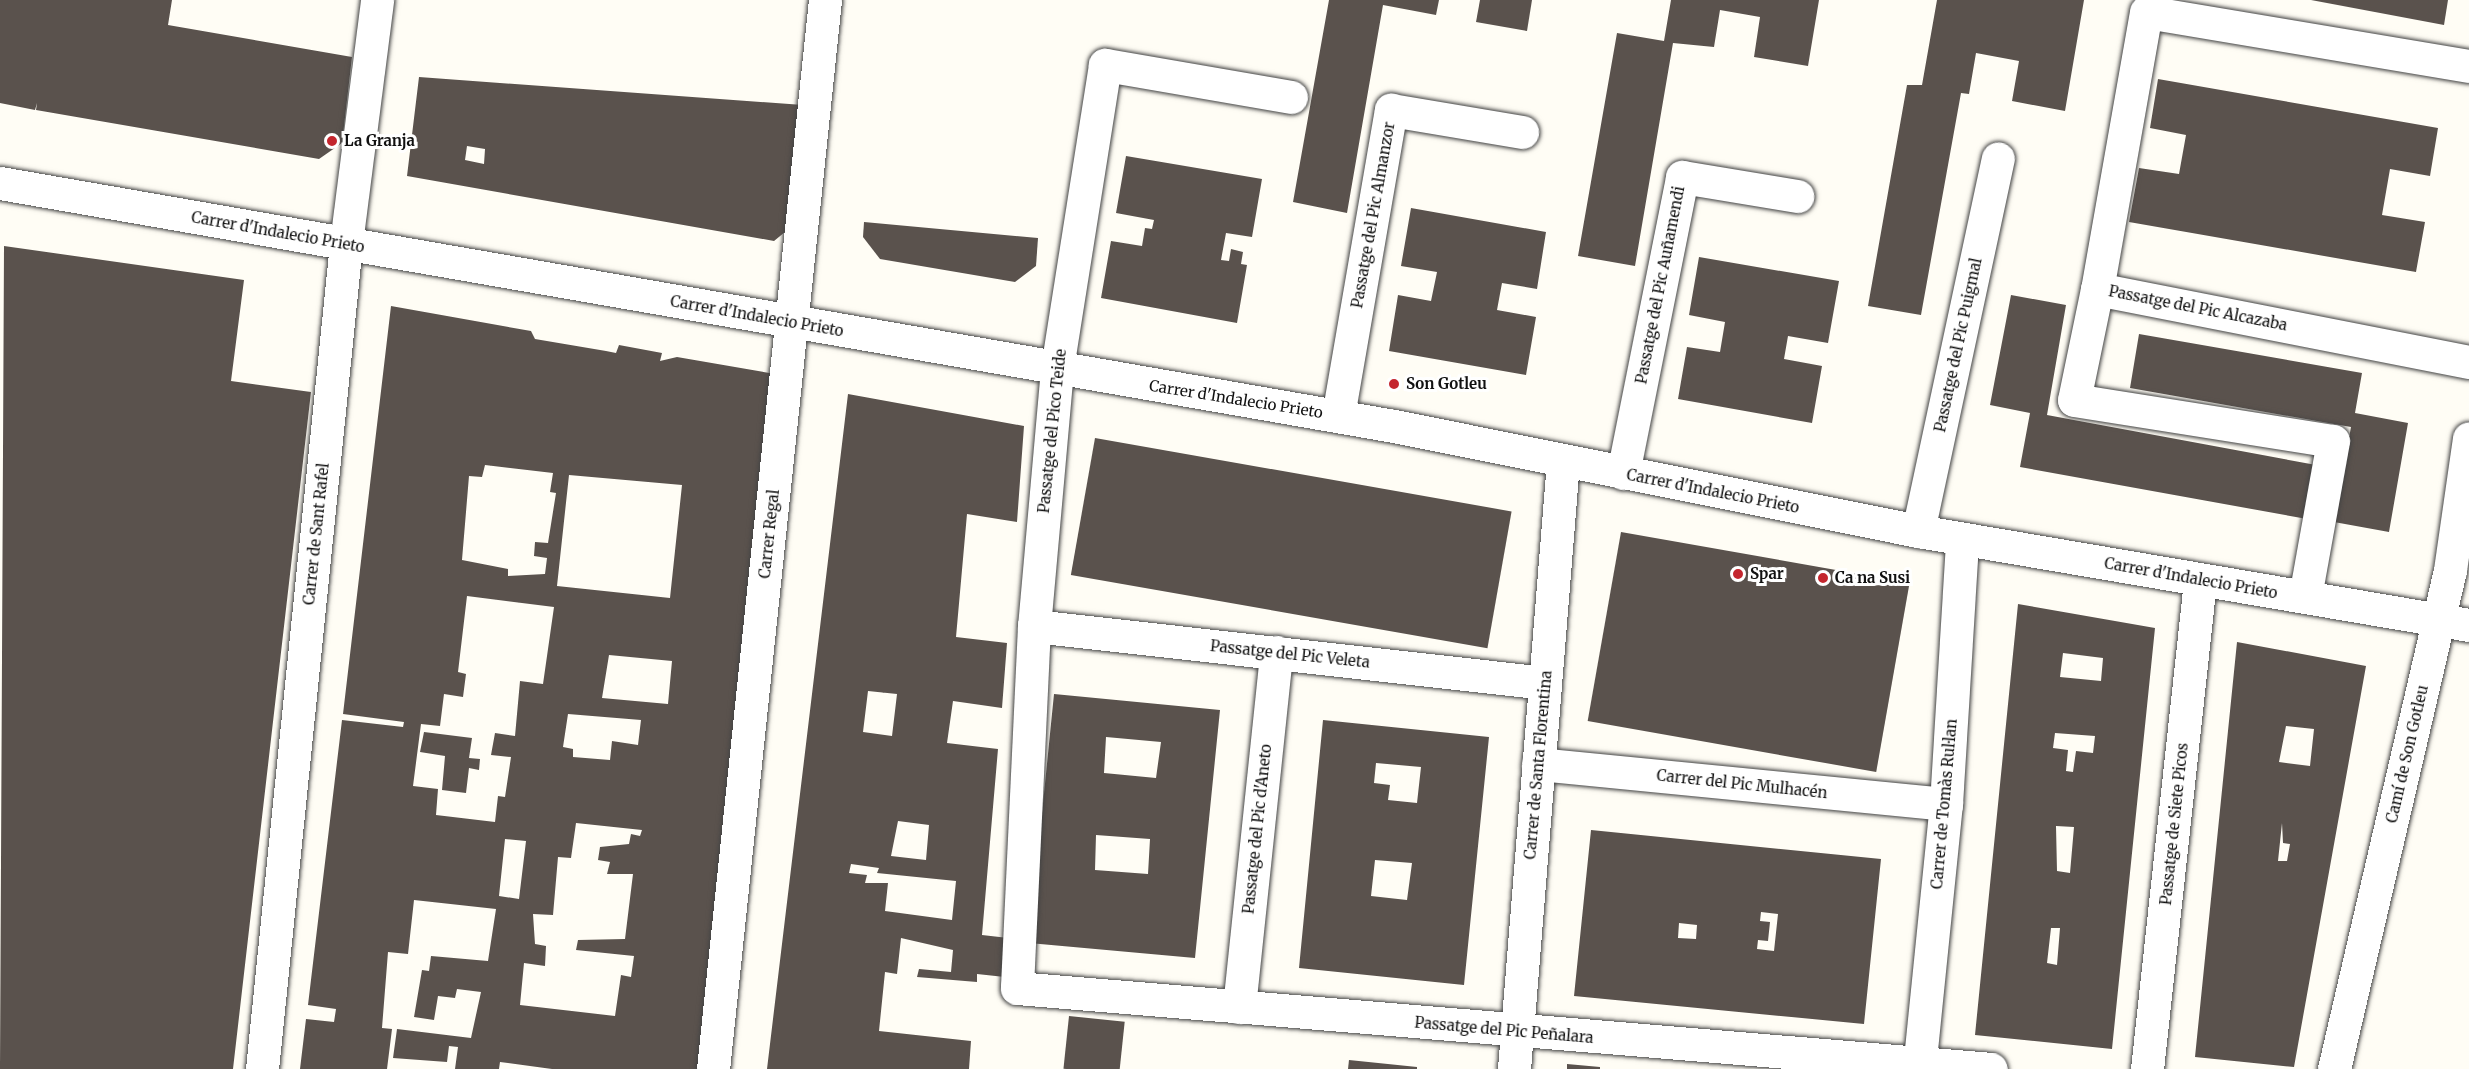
<!DOCTYPE html>
<html>
<head>
<meta charset="utf-8">
<style>
	body { margin:0 }
	#map { position:relative; width:2469px; height:1069px; overflow:hidden; background:#fffdf5; font-family:Merriweather,serif }
	div>[style] { position:absolute }
	[style*='--x'] { left:calc(var(--x)*1px); top:calc(var(--y)*1px); width:calc(var(--w)*1px); rotate:calc(var(--a)*1deg) }
	.building>* { inset:0; background:#5a524d; transform-origin:0 0 }
	.roads { filter:drop-shadow(0 0 2px #444) drop-shadow(0 0 2px #444) }
	.minor>* { height:33px; margin:-16.5px; padding:0 16.5px; transform-origin:16.5px; border-radius:16.5px; background:#fff }
	.dots>* { width:16px; height:16px; translate:-50% -50%; box-sizing:border-box; border:3px solid #fff; border-radius:50% }
	span { translate:-50% -50%; white-space:nowrap; text-align:center; line-height:1.15; -webkit-text-stroke:6px #fff; paint-order:stroke }
	.poi-label { font-size:15px; color:#111; font-weight:700 }
	.left { translate:0 -50%; text-align:left }
	.street-label { font-size:15px; color:#111 }
</style>
</head>
<body>
<div id="map">
	<div class="building">
		<i style="clip-path:polygon(0 0,172px 0,168px 25px,352px 57px,342px 143px,319px 159px,36px 110px,37px 103px,35px 110px,0 103px)"></i>
		<i style="clip-path:polygon(1329px 0,1439px 0,1436px 15px,1383px 5px,1347px 213px,1293px 202px)"></i>
		<i style="clip-path:polygon(1480px 0,1532px 0,1527px 31px,1476px 22px)"></i>
		<i style="clip-path:polygon(1671px 0,1819px 0,1808px 66px,1754px 57px,1760px 17px,1720px 10px,1714px 47px,1673px 43px,1635px 266px,1578px 256px,1617px 33px,1664px 41px)"></i>
		<i style="clip-path:polygon(1937px 0,2084px 0,2065px 111px,2012px 101px,2019px 61px,1976px 53px,1969px 94px,1961px 93px,1921px 315px,1868px 306px,1907px 85px,1922px 85px)"></i>
		<i style="clip-path:polygon(2311px 0,2448px 0,2444px 25px)"></i>
		<i style="clip-path:polygon(evenodd,419px 77px,803px 105px,796px 223px,774px 241px,407px 176px,419px 77px,467px 146px,485px 149px,484px 164px,465px 160px,467px 146px)"></i>
		<i style="clip-path:polygon(2158px 79px,2438px 128px,2430px 176px,2390px 169px,2382px 215px,2425px 222px,2416px 272px,2129px 222px,2139px 168px,2179px 174px,2186px 135px,2150px 128px)"></i>
		<i style="clip-path:polygon(1126px 156px,1262px 179px,1252px 237px,1226px 233px,1221px 260px,1229px 261px,1231px 249px,1243px 252px,1241px 264px,1247px 265px,1237px 323px,1101px 298px,1111px 241px,1142px 246px,1145px 228px,1152px 229px,1154px 220px,1116px 213px)"></i>
		<i style="clip-path:polygon(1411px 208px,1546px 232px,1537px 289px,1502px 283px,1497px 310px,1536px 317px,1526px 375px,1389px 351px,1398px 295px,1431px 301px,1437px 272px,1401px 266px)"></i>
		<i style="clip-path:polygon(864px 222px,1038px 238px,1036px 266px,1015px 282px,880px 259px,863px 237px)"></i>
		<i style="clip-path:polygon(4px 246px,244px 280px,231px 381px,311px 392px,233px 1069px,0 1069px)"></i>
		<i style="clip-path:polygon(1699px 257px,1839px 281px,1828px 343px,1788px 336px,1784px 359px,1822px 366px,1812px 423px,1678px 399px,1687px 347px,1720px 352px,1725px 322px,1689px 315px)"></i>
		<i style="clip-path:polygon(2011px 295px,2066px 305px,2047px 415px,2316px 465px,2307px 519px,2020px 467px,2030px 413px,1990px 405px)"></i>
		<i style="clip-path:polygon(evenodd,391px 306px,531px 331px,535px 339px,606px 351px,616px 353px,619px 345px,662px 353px,660px 361px,677px 357px,781px 375px,698px 1069px,552px 1069px,500px 1062px,499px 1069px,455px 1069px,458px 1047px,449px 1046px,447px 1062px,393px 1058px,397px 1029px,471px 1038px,481px 992px,457px 989px,455px 998px,438px 996px,434px 1020px,414px 1017px,422px 970px,429px 971px,431px 956px,488px 961px,496px 909px,414px 900px,408px 954px,388px 952px,382px 1028px,392px 1029px,387px 1069px,300px 1069px,306px 1019px,334px 1022px,336px 1009px,308px 1005px,342px 720px,403px 727px,404px 722px,343px 714px,391px 306px,485px 465px,553px 473px,550px 492px,556px 493px,548px 543px,535px 542px,534px 556px,547px 558px,545px 574px,508px 576px,508px 569px,462px 560px,469px 476px,482px 477px,485px 465px,391px 306px,569px 475px,682px 485px,670px 598px,557px 586px,569px 475px,391px 306px,467px 596px,554px 607px,543px 684px,520px 681px,515px 736px,495px 733px,491px 755px,511px 757px,505px 797px,498px 796px,495px 822px,436px 815px,438px 789px,413px 786px,421px 724px,440px 726px,444px 694px,463px 697px,466px 674px,458px 672px,467px 596px,391px 306px,609px 655px,672px 661px,668px 704px,602px 698px,609px 655px,391px 306px,568px 714px,641px 720px,638px 745px,612px 741px,610px 760px,573px 757px,573px 749px,563px 747px,568px 714px,391px 306px,576px 823px,642px 830px,640px 836px,631px 834px,629px 844px,600px 847px,598px 860px,610px 862px,607px 874px,633px 874px,625px 939px,578px 940px,576px 950px,634px 956px,631px 977px,621px 975px,615px 1016px,520px 1005px,524px 963px,545px 966px,546px 946px,535px 944px,533px 914px,553px 915px,558px 857px,571px 858px,576px 823px,391px 306px,505px 839px,526px 841px,519px 899px,499px 896px,505px 839px)"></i>
		<i style="clip-path:polygon(2139px 334px,2362px 373px,2355px 413px,2408px 423px,2389px 532px,2334px 522px,2351px 427px,2130px 388px)"></i>
		<i style="clip-path:polygon(evenodd,848px 394px,1024px 426px,1017px 522px,967px 514px,956px 637px,1007px 643px,1002px 708px,953px 701px,947px 743px,998px 749px,982px 935px,1017px 939px,1014px 978px,977px 974px,977px 982px,917px 977px,919px 969px,951px 972px,953px 950px,901px 938px,897px 974px,885px 972px,879px 1031px,971px 1041px,969px 1069px,767px 1069px,848px 394px,868px 691px,897px 694px,892px 736px,863px 732px,868px 691px,848px 394px,898px 821px,929px 825px,926px 860px,891px 856px,898px 821px,848px 394px,851px 864px,879px 868px,877px 873px,956px 881px,952px 920px,885px 911px,888px 883px,865px 883px,867px 875px,849px 873px,851px 864px)"></i>
		<i style="left:1095px;top:438px;width:423px;height:139px;rotate:10deg"></i>
		<i style="left:1621px;top:532px;width:293px;height:192px;rotate:10deg"></i>
		<i style="clip-path:polygon(evenodd,2018px 604px,2155px 628px,2112px 1049px,1975px 1035px,2018px 604px,2063px 653px,2103px 658px,2101px 681px,2060px 677px,2063px 653px,2018px 604px,2055px 733px,2095px 736px,2093px 753px,2076px 751px,2073px 772px,2066px 771px,2068px 750px,2053px 748px,2055px 733px,2018px 604px,2056px 826px,2074px 827px,2070px 873px,2057px 871px,2056px 826px,2018px 604px,2051px 928px,2060px 928px,2057px 965px,2047px 963px,2051px 928px)"></i>
		<i style="clip-path:polygon(evenodd,2237px 642px,2366px 666px,2294px 1067px,2195px 1057px,2237px 642px,2286px 726px,2314px 729px,2310px 766px,2279px 762px,2286px 726px,2237px 642px,2282px 823px,2283px 843px,2290px 844px,2287px 861px,2278px 861px,2282px 823px)"></i>
		<i style="clip-path:polygon(evenodd,1054px 694px,1220px 710px,1195px 958px,1029px 943px,1054px 694px,1106px 737px,1161px 742px,1156px 778px,1104px 773px,1106px 737px,1054px 694px,1096px 835px,1150px 839px,1148px 874px,1095px 870px,1096px 835px)"></i>
		<i style="clip-path:polygon(evenodd,1323px 720px,1489px 737px,1464px 985px,1299px 968px,1323px 720px,1376px 763px,1421px 767px,1417px 803px,1388px 800px,1390px 785px,1374px 783px,1376px 763px,1323px 720px,1375px 860px,1412px 863px,1407px 900px,1371px 896px,1375px 860px)"></i>
		<i style="clip-path:polygon(424px 732px,472px 738px,469px 758px,480px 759px,479px 770px,469px 768px,466px 793px,442px 790px,445px 756px,420px 752px)"></i>
		<i style="clip-path:polygon(evenodd,1591px 830px,1881px 859px,1864px 1024px,1574px 996px,1591px 830px,1761px 912px,1778px 914px,1774px 951px,1757px 949px,1758px 940px,1768px 941px,1770px 922px,1760px 921px,1761px 912px,1591px 830px,1679px 923px,1697px 925px,1696px 939px,1678px 938px,1679px 923px)"></i>
		<i style="left:1069px;top:1016px;width:56px;height:53px;rotate:6deg"></i>
		<i style="clip-path:polygon(1349px 1060px,1417px 1067px,1417px 1069px,1348px 1069px)"></i>
		<i style="clip-path:polygon(1567px 1064px,1600px 1067px,1600px 1069px,1567px 1069px)"></i>
	</div>
	<div class="roads">
		<div class="minor">
			<i style="--x:2469;--y:66;--w:327;--a:-170.5"></i>
			<i style="--x:2146;--y:12;--w:281;--a:100"></i>
			<i style="--x:2097;--y:289;--w:379;--a:11.1"></i>
			<i style="--x:1291;--y:97;--w:189;--a:-170.2"></i>
			<i style="--x:1105;--y:65;--w:308;--a:99"></i>
			<i style="--x:1057;--y:369;--w:258;--a:95.1"></i>
			<i style="--x:1034;--y:626;--w:362;--a:92.7"></i>
			<i style="--x:1017;--y:988;--w:977;--a:4.75"></i>
			<i style="--x:0;--y:183;--w:1415;--a:9.89"></i>
			<i style="--x:1394;--y:426;--w:534;--a:11.33"></i>
			<i style="--x:1918;--y:531;--w:559;--a:9.68"></i>
			<i style="--x:2097;--y:289;--w:113;--a:101.7"></i>
			<i style="--x:2074;--y:400;--w:262;--a:9"></i>
			<i style="--x:2333;--y:441;--w:158;--a:100.2"></i>
			<i style="--x:1338;--y:416;--w:311;--a:-80.2"></i>
			<i style="--x:1391;--y:110;--w:133;--a:9.5"></i>
			<i style="--x:1623;--y:473;--w:302;--a:-78.7"></i>
			<i style="--x:1682;--y:177;--w:117;--a:9.4"></i>
			<i style="--x:1918;--y:531;--w:381;--a:-77.9"></i>
			<i style="--x:1034;--y:626;--w:514;--a:6.36"></i>
			<i style="--x:1538;--y:764;--w:410;--a:5.6"></i>
			<i style="--x:1239;--y:1007;--w:357;--a:-84"></i>
			<i style="--x:262;--y:1069;--w:830;--a:-84.19"></i>
			<i style="--x:346;--y:243;--w:245;--a:-82.7"></i>
			<i style="--x:713;--y:1069;--w:1075;--a:-84.02"></i>
			<i style="--x:1514;--y:1069;--w:610;--a:-85.39"></i>
			<i style="--x:1919;--y:1069;--w:266;--a:-84.2"></i>
			<i style="--x:1946;--y:804;--w:265;--a:-86.5"></i>
			<i style="--x:2147;--y:1069;--w:492;--a:-83.8"></i>
			<i style="--x:2334;--y:1069;--w:512;--a:-76.91"></i>
			<i style="--x:2450;--y:570;--w:133;--a:-81.8"></i>
		</div>
	</div>
	<div class="dots">
		<i style="left:332px;top:141px;background:#c4262e"></i>
		<i style="left:1394px;top:384px;background:#c4262e"></i>
		<i style="left:1738px;top:574px;background:#c4262e"></i>
		<i style="left:1823px;top:578px;background:#c4262e"></i>
	</div>
	<div class="poi-label">
		<span class="left" style="left:344px;top:141px">La Granja</span>
		<span class="left" style="left:1406px;top:384px">Son Gotleu</span>
		<span class="left" style="left:1750px;top:574px">Spar</span>
		<span class="left" style="left:1835px;top:578px">Ca na Susi</span>
	</div>
	<div class="street-label">
		<span style="left:1373px;top:215px;rotate:-80deg">Passatge del Pic Almanzor</span>
		<span style="left:278px;top:232px;rotate:10deg">Carrer d'Indalecio Prieto</span>
		<span style="left:1660px;top:285px;rotate:-79deg">Passatge del Pic Auñamendi</span>
		<span style="left:2198px;top:308px;rotate:11deg">Passatge del Pic Alcazaba</span>
		<span style="left:757px;top:316px;rotate:10deg">Carrer d'Indalecio Prieto</span>
		<span style="left:1958px;top:345px;rotate:-78deg">Passatge del Pic Puigmal</span>
		<span style="left:1236px;top:399px;rotate:9deg">Carrer d'Indalecio Prieto</span>
		<span style="left:1052px;top:431px;rotate:-84deg">Passatge del Pico Teide</span>
		<span style="left:1713px;top:491px;rotate:11deg">Carrer d'Indalecio Prieto</span>
		<span style="left:316px;top:534px;rotate:-84deg">Carrer de Sant Rafel</span>
		<span style="left:769px;top:534px;rotate:-84deg">Carrer Regal</span>
		<span style="left:2191px;top:578px;rotate:10deg">Carrer d'Indalecio Prieto</span>
		<span style="left:1290px;top:654px;rotate:6deg">Passatge del Pic Veleta</span>
		<span style="left:2407px;top:754px;rotate:-77deg">Camí de Son Gotleu</span>
		<span style="left:1538px;top:765px;rotate:-85deg">Carrer de Santa Florentina</span>
		<span style="left:1742px;top:784px;rotate:6deg">Carrer del Pic Mulhacén</span>
		<span style="left:1944px;top:804px;rotate:-85deg">Carrer de Tomàs Rul·lan</span>
		<span style="left:2174px;top:824px;rotate:-84deg">Passatge de Siete Picos</span>
		<span style="left:1257px;top:829px;rotate:-84deg">Passatge del Pic d'Aneto</span>
		<span style="left:1504px;top:1030px;rotate:5deg">Passatge del Pic Peñalara</span>
	</div>
</div>
</body>
</html>
